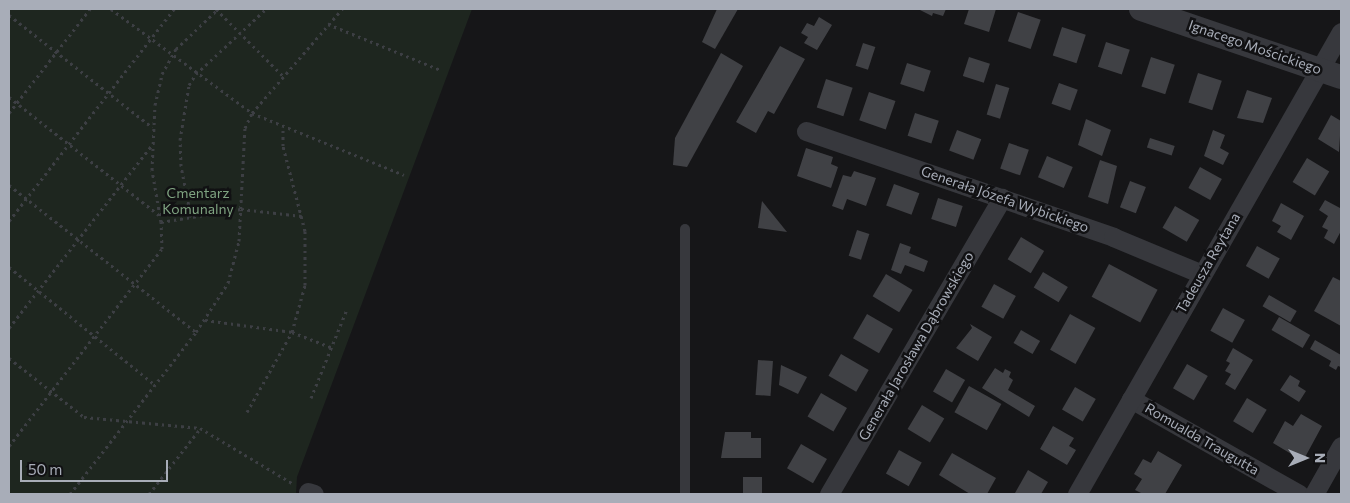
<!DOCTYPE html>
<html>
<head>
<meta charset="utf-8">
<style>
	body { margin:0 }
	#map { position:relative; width:1350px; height:503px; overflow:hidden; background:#161618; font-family:Commissioner,sans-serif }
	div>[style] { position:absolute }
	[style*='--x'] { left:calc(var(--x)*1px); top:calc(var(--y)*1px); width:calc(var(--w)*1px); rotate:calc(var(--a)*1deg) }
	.green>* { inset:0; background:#1e261f }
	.building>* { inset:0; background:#404145; transform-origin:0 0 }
	.path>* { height:3px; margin-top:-1.5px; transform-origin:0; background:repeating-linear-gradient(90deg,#3d3f44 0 2.5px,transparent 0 6.5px) }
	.service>* { height:10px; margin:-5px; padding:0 5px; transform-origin:5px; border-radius:5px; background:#37383d }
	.minor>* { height:19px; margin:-9.5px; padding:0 9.5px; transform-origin:9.5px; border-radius:9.5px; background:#37383d }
	.tertiary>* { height:24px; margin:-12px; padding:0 12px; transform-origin:12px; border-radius:12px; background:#37383d }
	span { translate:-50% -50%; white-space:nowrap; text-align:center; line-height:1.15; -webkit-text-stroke:5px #111113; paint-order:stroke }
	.street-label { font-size:14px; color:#a8adb8 }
	.park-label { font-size:14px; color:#7fa381 }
	.frame { position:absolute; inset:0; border:10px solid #a8adb8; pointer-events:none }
	.north { position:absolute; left:1280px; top:433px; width:50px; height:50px; -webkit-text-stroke:4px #111113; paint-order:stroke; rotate:90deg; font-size:14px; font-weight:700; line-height:20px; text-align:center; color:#a8adb8 }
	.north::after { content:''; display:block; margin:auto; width:18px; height:22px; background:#a8adb8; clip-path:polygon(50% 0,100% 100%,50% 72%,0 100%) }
	.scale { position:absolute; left:20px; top:460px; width:148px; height:22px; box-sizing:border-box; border:2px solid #a8adb8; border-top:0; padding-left:6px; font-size:15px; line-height:18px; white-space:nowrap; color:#a8adb8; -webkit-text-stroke:4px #111113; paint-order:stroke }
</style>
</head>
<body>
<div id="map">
	<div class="green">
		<i style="clip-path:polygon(9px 9px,472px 9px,297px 477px,296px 494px,9px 494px)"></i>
	</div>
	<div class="building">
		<i style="clip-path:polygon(717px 9px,738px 9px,715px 49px,702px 42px)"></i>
		<i style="clip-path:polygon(918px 9px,946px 9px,943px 16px,933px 13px,932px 16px)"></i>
		<i style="clip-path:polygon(969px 9px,996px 9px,989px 32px,964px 24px)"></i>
		<i style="left:1018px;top:12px;width:24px;height:31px;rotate:19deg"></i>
		<i style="clip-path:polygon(819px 17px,832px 25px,817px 50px,804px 43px,808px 37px,801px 33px,807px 23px,814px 26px)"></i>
		<i style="left:1062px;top:27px;width:25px;height:30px;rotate:18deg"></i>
		<i style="left:1106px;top:42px;width:25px;height:26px;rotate:18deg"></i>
		<i style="left:863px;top:43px;width:13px;height:24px;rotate:18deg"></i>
		<i style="clip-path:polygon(780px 46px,805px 59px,774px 114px,768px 111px,756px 133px,736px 122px)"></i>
		<i style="clip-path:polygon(721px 53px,743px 66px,687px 167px,673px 165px,675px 138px)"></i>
		<i style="left:969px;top:57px;width:22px;height:20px;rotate:18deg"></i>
		<i style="left:1151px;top:57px;width:25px;height:31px;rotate:18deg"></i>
		<i style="left:907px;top:63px;width:25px;height:22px;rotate:18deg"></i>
		<i style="left:1198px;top:73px;width:25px;height:31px;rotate:18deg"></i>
		<i style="left:826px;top:79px;width:28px;height:30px;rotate:18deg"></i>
		<i style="left:1059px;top:83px;width:20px;height:22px;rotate:20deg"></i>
		<i style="left:996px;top:84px;width:14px;height:32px;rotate:17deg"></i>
		<i style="clip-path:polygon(1247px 90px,1272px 98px,1263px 123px,1237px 118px)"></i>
		<i style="left:869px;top:92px;width:28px;height:30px;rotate:19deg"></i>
		<i style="left:915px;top:113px;width:25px;height:24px;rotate:18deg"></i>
		<i style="clip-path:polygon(1331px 115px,1341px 121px,1339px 152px,1318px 139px)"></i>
		<i style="clip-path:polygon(1086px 119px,1111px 130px,1102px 156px,1078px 145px)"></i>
		<i style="left:957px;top:130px;width:26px;height:22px;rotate:21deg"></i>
		<i style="clip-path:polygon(1213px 130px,1225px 135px,1220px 148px,1229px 153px,1223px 165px,1204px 156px)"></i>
		<i style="left:1150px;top:138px;width:26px;height:10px;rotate:18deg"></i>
		<i style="left:1009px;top:143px;width:21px;height:27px;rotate:19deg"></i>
		<i style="clip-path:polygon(806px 148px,833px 157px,831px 164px,838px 167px,831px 188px,797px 176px)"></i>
		<i style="left:1047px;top:156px;width:28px;height:23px;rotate:23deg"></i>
		<i style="left:1307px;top:158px;width:26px;height:28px;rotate:31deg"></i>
		<i style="clip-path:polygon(1100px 160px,1117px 166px,1108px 204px,1088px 197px)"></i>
		<i style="left:1200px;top:167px;width:25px;height:24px;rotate:29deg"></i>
		<i style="clip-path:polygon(854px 171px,876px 178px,866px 206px,847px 199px,843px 210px,832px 206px,843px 175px,851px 177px)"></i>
		<i style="left:1130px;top:181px;width:17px;height:28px;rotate:21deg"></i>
		<i style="left:894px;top:184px;width:27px;height:23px;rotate:20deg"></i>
		<i style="left:938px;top:198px;width:26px;height:22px;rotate:18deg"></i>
		<i style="clip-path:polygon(1325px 200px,1340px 208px,1341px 205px,1341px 231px,1334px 244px,1324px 238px,1328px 230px,1322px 227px,1328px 216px,1319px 210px)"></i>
		<i style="clip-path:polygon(762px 201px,787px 232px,758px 228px)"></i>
		<i style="clip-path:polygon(1281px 203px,1304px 216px,1291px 240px,1277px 232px,1281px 226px,1272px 221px)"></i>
		<i style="left:1175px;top:206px;width:28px;height:25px;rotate:30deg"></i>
		<i style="left:857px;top:230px;width:13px;height:27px;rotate:18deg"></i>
		<i style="left:1021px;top:237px;width:27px;height:26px;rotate:31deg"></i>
		<i style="clip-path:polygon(900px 243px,911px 247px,909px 253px,928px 261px,924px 272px,905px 265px,901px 274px,891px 270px)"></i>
		<i style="left:1257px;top:246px;width:26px;height:23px;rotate:29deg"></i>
		<i style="left:1109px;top:264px;width:55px;height:37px;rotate:28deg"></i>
		<i style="left:1043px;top:272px;width:29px;height:18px;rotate:31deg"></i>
		<i style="left:886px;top:274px;width:31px;height:26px;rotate:31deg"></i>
		<i style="clip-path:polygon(1333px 277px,1341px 281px,1341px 326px,1314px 311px)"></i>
		<i style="left:994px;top:284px;width:25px;height:26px;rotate:29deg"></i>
		<i style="left:1269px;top:295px;width:32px;height:13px;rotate:30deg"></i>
		<i style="left:1223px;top:308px;width:25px;height:26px;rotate:29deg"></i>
		<i style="left:867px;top:314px;width:30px;height:28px;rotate:30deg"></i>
		<i style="left:1070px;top:314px;width:29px;height:41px;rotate:29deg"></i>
		<i style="left:1279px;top:317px;width:36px;height:15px;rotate:30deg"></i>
		<i style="clip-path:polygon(970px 324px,992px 337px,978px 361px,956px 348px,972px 328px)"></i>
		<i style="left:1021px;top:330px;width:22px;height:15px;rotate:30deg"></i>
		<i style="clip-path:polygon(1315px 340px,1341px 355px,1341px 367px,1338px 366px,1336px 370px,1329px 366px,1331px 361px,1310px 349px)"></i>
		<i style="clip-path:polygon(1233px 348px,1253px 360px,1235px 390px,1225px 384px,1231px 374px,1225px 371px,1230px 363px,1226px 361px)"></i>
		<i style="left:841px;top:354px;width:32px;height:25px;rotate:30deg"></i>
		<i style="left:758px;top:360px;width:15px;height:35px;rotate:4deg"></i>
		<i style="left:1187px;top:364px;width:24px;height:28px;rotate:30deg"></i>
		<i style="clip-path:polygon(781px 365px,807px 377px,798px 394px,779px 385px)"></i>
		<i style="clip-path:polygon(995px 368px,1003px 373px,1005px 369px,1011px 372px,1009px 377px,1013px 380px,1008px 390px,1035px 406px,1029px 417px,982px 388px)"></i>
		<i style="left:946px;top:369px;width:22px;height:26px;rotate:30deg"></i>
		<i style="clip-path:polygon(1290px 375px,1300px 381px,1298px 386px,1306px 391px,1299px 402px,1280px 390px)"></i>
		<i style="left:969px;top:386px;width:37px;height:30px;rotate:29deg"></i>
		<i style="left:1075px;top:387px;width:24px;height:26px;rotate:30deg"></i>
		<i style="left:821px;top:393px;width:30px;height:27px;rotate:30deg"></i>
		<i style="left:1247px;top:398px;width:23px;height:27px;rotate:31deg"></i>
		<i style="left:922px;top:405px;width:26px;height:28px;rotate:31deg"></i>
		<i style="clip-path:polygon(1301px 414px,1322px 426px,1303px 461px,1273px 443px,1285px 421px,1293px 426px)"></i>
		<i style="clip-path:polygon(1053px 426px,1074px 438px,1069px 446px,1076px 450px,1067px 465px,1040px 449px)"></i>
		<i style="clip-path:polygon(725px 432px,751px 432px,751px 438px,761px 438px,761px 458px,721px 458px)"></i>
		<i style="left:801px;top:444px;width:30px;height:28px;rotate:30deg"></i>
		<i style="left:899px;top:450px;width:26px;height:27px;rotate:29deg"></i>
		<i style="clip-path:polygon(1158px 451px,1182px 465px,1165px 494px,1143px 494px,1135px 490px,1142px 479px,1134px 474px,1143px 459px,1151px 463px)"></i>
		<i style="clip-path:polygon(952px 453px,996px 478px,987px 494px,970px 494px,939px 475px)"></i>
		<i style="clip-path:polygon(1028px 470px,1048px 482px,1041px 494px,1015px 493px)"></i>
		<i style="left:743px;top:477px;width:19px;height:17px"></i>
	</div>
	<div class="path">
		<i style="--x:111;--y:9;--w:175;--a:36.4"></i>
		<i style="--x:252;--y:113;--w:164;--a:22.2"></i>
		<i style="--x:216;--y:9;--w:95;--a:45"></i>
		<i style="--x:9;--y:15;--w:182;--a:38.1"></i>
		<i style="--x:328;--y:24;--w:122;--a:22.2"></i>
		<i style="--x:9;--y:97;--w:192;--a:38.2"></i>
		<i style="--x:9;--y:113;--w:132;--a:-52.1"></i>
		<i style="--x:9;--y:185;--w:238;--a:38.2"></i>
		<i style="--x:191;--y:217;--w:52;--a:-101.1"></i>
		<i style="--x:181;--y:166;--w:26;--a:-92"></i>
		<i style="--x:180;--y:140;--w:56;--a:-80.7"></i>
		<i style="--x:189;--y:85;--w:13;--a:-58"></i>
		<i style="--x:196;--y:74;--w:96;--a:-42.9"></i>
		<i style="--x:9;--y:221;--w:269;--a:-52.1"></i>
		<i style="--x:161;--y:222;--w:81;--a:-9.2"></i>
		<i style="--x:241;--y:209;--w:61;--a:6.5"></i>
		<i style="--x:9;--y:267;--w:188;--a:38.9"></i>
		<i style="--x:205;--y:320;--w:88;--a:7.9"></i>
		<i style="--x:292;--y:332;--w:44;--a:21.3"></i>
		<i style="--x:9;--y:328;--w:231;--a:-52"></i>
		<i style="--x:9;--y:358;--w:95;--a:38.2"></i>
		<i style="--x:84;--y:417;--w:117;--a:5.4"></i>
		<i style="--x:200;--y:428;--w:107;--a:30.9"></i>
		<i style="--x:311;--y:398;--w:96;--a:-68"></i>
		<i style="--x:247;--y:412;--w:92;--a:-60.6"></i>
		<i style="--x:292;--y:332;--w:49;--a:-74.5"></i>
		<i style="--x:305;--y:285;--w:54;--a:-90"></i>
		<i style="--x:305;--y:231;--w:88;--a:-104.5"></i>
		<i style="--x:283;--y:146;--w:19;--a:-90"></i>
		<i style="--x:9;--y:446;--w:249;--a:-52.2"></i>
		<i style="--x:162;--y:249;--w:27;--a:-92"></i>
		<i style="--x:161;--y:222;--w:53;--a:-99.8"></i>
		<i style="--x:152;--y:170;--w:65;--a:-87.4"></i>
		<i style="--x:155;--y:105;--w:32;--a:-77"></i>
		<i style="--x:162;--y:74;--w:29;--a:-61"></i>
		<i style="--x:176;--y:49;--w:58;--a:-43.6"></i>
		<i style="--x:70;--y:494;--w:205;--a:-52.1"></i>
		<i style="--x:196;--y:332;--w:59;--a:-56.9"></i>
		<i style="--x:228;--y:283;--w:43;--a:-75.3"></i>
		<i style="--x:239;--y:241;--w:113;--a:-87"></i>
		<i style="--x:245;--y:128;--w:17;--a:-65"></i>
		<i style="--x:252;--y:113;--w:138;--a:-49.1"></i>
		<i style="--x:149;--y:494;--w:83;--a:-51.9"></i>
	</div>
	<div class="service">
		<i style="--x:685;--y:229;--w:265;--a:90"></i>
	</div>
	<div class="minor">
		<i style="--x:806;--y:131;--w:325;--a:19"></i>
		<i style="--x:1113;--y:237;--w:96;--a:22.6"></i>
		<i style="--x:1131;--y:399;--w:193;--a:29.5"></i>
		<i style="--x:308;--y:492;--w:6;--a:18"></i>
		<i style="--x:829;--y:494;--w:343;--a:-59.7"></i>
		<i style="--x:1077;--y:494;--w:532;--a:-60.26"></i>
		<i style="--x:1314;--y:494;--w:55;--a:-60.6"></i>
	</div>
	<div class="tertiary">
		<i style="--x:1141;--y:9;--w:211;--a:18.8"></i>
	</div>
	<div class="street-label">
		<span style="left:1255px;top:47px;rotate:19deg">Ignacego Mościckiego</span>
		<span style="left:1005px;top:199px;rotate:19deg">Generała Józefa Wybickiego</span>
		<span style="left:1208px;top:263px;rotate:-60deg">Tadeusza Reytana</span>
		<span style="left:916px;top:346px;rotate:-60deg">Generała Jarosława Dąbrowskiego</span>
		<span style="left:1202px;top:439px;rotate:30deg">Romualda Traugutta</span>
	</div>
	<div class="park-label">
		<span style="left:198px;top:201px">Cmentarz<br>Komunalny</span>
	</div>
	<div class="frame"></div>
	<div class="north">N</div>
	<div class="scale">50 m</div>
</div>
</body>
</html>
